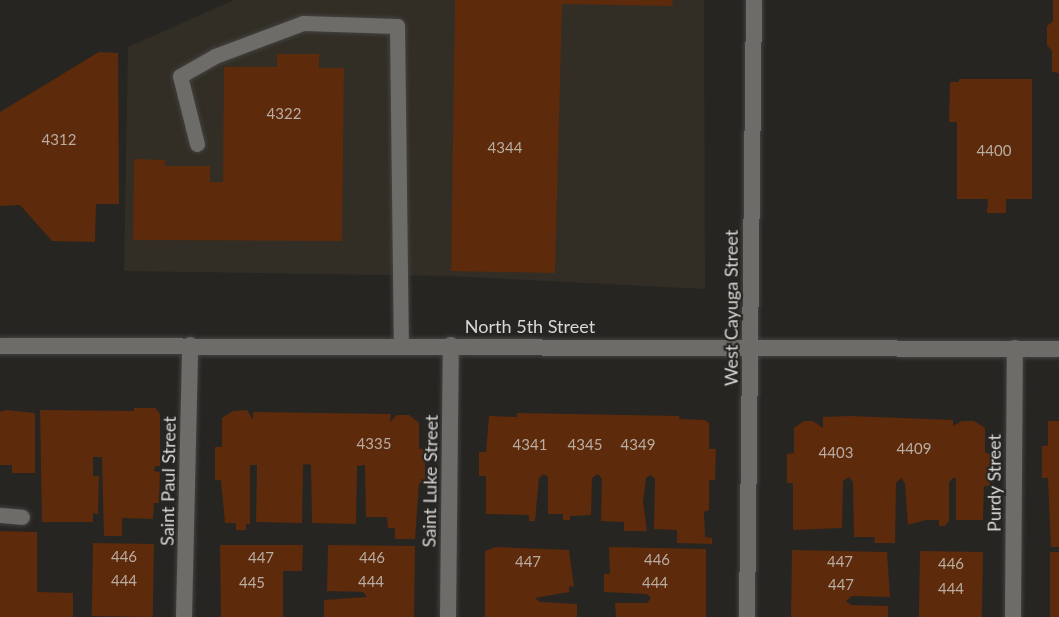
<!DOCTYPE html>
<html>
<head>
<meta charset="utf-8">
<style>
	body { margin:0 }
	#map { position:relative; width:1059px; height:617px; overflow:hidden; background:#262522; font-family:Lato,sans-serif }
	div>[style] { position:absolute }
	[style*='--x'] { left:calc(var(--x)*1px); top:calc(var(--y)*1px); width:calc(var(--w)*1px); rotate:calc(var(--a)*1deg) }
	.built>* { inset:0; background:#322e25 }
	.building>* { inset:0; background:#5d2a0b; transform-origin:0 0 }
	.roads { filter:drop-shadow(0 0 2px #434240) drop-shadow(0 0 2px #434240) }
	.service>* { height:15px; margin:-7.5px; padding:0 7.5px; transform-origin:7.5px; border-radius:7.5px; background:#6d6c68 }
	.minor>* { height:16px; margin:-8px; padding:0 8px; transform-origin:8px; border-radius:8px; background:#6d6c68 }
	.tertiary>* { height:16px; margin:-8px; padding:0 8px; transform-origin:8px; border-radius:8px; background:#6d6c68 }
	span { translate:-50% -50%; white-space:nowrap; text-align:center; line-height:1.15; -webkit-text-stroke:4.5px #262522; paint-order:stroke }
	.number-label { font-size:15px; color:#b9aca2 }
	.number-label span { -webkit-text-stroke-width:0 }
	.street-label { font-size:18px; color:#d8d7d5 }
</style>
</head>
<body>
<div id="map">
	<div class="built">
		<i style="clip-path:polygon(234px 0,704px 0,705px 289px,449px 276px,124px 271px,128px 47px)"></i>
	</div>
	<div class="building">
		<i style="clip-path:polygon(455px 0,673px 0,672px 6px,562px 4px,555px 273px,451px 271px)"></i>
		<i style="clip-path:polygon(1053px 0,1059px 0,1059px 73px,1052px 72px,1052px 51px,1047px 45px,1047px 26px,1053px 21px)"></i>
		<i style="clip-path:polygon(99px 52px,118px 53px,119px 204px,96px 204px,95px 242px,52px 241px,20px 205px,0 206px,0 112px)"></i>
		<i style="clip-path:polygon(277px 54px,319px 54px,319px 68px,344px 68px,342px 241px,133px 240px,134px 159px,165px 160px,165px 166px,210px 166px,210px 182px,223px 182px,224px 67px,277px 67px)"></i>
		<i style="clip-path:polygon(959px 79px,1032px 79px,1032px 199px,1006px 199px,1006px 213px,987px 213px,988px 199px,957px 199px,957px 122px,949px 122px,950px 82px,959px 82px)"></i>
		<i style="clip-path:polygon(134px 408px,155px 408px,160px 414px,160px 466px,155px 466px,154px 471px,160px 472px,159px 503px,154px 503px,153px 519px,122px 518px,122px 536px,104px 536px,102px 457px,93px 457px,93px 476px,99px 476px,98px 514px,93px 513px,93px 522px,42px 522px,40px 410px,134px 411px)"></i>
		<i style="clip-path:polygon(6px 410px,35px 413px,35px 473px,12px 473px,12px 465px,0 465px,0 412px)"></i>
		<i style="clip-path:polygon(247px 410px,253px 420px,253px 412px,391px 414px,390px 422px,397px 415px,409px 415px,419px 423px,419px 449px,425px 449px,425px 483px,419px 483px,415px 539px,395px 539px,395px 528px,388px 528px,387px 517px,366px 517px,365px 465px,357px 466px,356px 524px,312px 523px,311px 465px,307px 464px,303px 465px,302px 523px,256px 522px,257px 465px,250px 465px,250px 524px,246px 524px,246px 530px,236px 530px,236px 523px,225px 523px,221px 480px,215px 480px,215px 447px,222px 447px,222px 418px,233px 411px)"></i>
		<i style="clip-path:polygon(517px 413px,679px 416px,679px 419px,705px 420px,709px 423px,709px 449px,716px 449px,715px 480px,709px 480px,709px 510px,704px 512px,705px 537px,712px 538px,712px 544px,677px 543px,677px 530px,654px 529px,655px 479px,651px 475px,646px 478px,643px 502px,647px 531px,624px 531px,624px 522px,601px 521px,602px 479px,598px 474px,592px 478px,591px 515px,570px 516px,570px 520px,563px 520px,563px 514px,548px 514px,548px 477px,544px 474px,539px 478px,535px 521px,529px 521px,529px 515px,486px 514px,486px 476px,479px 476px,479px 452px,486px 452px,489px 416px,517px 417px)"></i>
		<i style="clip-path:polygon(849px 416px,953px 420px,953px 426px,962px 421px,974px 421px,985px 428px,985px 453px,991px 454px,991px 486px,984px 486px,983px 520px,956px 520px,956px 478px,953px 478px,949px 482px,949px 521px,945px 526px,939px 526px,939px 520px,926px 520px,908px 525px,905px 483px,901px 478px,896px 483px,895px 543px,874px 543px,875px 537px,854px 537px,853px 482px,849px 477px,843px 481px,842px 528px,793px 530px,793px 483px,787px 483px,787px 454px,794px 453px,794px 428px,804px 421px,813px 421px,823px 428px,823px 417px)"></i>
		<i style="clip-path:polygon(1048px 421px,1059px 421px,1059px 547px,1051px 547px,1048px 478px,1042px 478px,1042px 446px,1048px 446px)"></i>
		<i style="clip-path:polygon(0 531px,37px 532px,37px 592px,73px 593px,73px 617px,0 617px)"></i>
		<i style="left:154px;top:544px;width:73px;height:61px;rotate:91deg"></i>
		<i style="clip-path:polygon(220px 545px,303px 545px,302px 571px,283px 571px,283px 617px,221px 617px)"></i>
		<i style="clip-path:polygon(328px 545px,415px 546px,414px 617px,324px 617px,324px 600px,367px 597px,363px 592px,327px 591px)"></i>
		<i style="clip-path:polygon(496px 547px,569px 550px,574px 587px,569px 586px,569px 592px,535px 598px,540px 602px,577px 604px,577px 617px,485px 617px,485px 551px)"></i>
		<i style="clip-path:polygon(609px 547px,706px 549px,706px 617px,616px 617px,615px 603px,647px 603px,651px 598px,647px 594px,604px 592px,604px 574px,610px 574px)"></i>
		<i style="clip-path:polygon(792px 550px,887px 552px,890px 597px,852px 596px,846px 601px,851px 605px,888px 606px,888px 617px,791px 617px)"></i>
		<i style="left:920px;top:551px;width:63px;height:66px;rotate:1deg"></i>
		<i style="left:1050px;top:552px;width:9px;height:65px"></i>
	</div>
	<div class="roads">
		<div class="service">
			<i style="--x:197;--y:144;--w:70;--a:-104"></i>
			<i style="--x:180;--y:76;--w:40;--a:-29.7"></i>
			<i style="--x:215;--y:56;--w:94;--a:-20.6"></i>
			<i style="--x:303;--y:23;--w:94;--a:1.8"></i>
			<i style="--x:397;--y:26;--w:319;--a:89.3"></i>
			<i style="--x:0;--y:515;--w:22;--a:5"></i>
		</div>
		<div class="minor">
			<i style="--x:184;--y:617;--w:272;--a:-88.7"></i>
			<i style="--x:448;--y:617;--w:272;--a:-89.4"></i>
			<i style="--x:747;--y:617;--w:617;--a:-89.35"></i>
			<i style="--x:1013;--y:617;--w:269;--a:-89.6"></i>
		</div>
		<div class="tertiary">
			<i style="--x:0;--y:346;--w:1059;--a:0.16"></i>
		</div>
	</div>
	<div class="number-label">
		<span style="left:284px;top:114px">4322</span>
		<span style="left:59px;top:140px">4312</span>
		<span style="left:505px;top:148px">4344</span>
		<span style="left:994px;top:151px">4400</span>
		<span style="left:374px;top:444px">4335</span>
		<span style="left:530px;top:445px">4341</span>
		<span style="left:585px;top:445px">4345</span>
		<span style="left:638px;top:445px">4349</span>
		<span style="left:914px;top:449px">4409</span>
		<span style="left:836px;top:453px">4403</span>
		<span style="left:124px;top:557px">446</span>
		<span style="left:261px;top:558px">447</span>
		<span style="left:372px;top:558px">446</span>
		<span style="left:657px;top:560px">446</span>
		<span style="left:528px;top:562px">447</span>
		<span style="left:840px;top:562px">447</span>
		<span style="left:951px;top:564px">446</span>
		<span style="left:124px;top:581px">444</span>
		<span style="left:371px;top:582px">444</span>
		<span style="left:252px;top:583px">445</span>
		<span style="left:655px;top:583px">444</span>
		<span style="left:841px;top:585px">447</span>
		<span style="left:951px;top:589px">444</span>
	</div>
	<div class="street-label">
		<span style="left:731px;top:308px;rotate:-90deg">West Cayuga Street</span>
		<span style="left:530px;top:326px">North 5th Street</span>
		<span style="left:168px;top:481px;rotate:-89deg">Saint Paul Street</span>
		<span style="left:430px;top:481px;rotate:-89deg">Saint Luke Street</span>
		<span style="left:994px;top:483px;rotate:-90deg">Purdy Street</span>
	</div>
</div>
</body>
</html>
